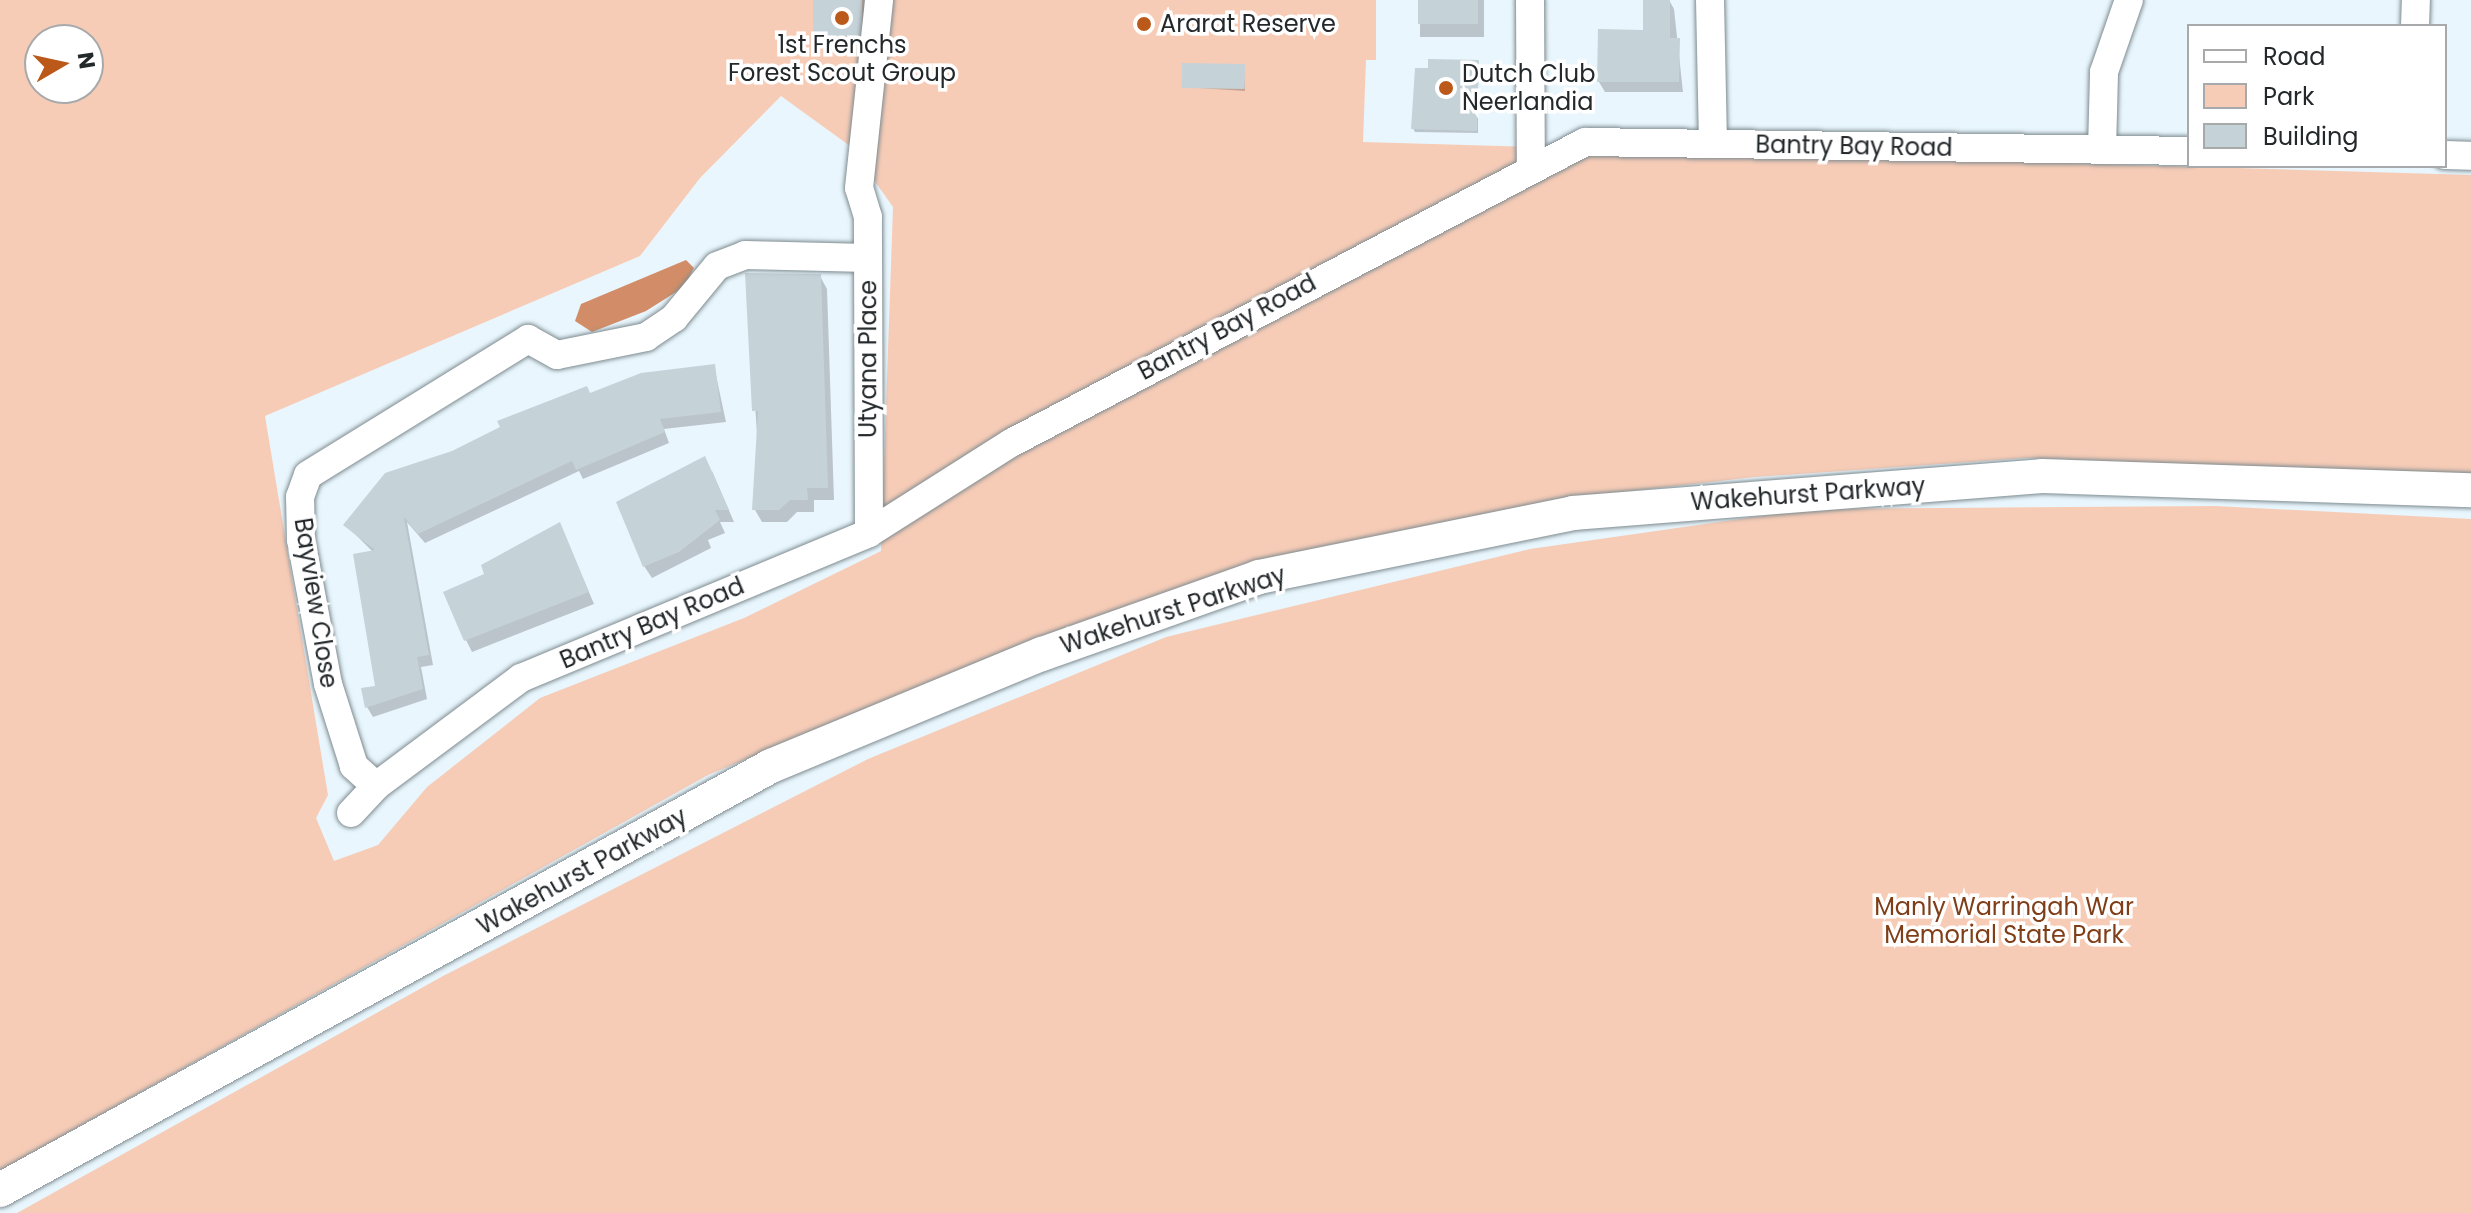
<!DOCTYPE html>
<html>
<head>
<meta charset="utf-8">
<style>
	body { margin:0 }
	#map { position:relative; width:2471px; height:1213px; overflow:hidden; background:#e9f6fd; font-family:Poppins,sans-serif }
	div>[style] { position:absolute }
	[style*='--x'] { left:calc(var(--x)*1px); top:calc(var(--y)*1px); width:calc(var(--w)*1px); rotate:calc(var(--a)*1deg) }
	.green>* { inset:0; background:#f7ccb7 }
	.water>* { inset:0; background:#d28d68 }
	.shadow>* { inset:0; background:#0003; transform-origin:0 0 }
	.building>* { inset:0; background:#c5d2d8; transform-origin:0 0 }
	.roads { filter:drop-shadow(0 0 2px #7e8b90) drop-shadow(0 0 2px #7e8b90) }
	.minor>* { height:28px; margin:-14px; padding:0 14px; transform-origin:14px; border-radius:14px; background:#fff }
	.major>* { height:34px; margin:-17px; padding:0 17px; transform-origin:17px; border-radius:17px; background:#fff }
	.dots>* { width:22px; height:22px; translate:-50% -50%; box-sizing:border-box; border:4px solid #fff; border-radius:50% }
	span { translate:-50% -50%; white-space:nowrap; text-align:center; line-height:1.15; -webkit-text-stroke:7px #fff; paint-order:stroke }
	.poi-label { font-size:24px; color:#23282b }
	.left { translate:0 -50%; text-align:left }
	.street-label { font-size:24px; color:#23282b }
	.park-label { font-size:24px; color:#7f3e17 }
	.legend { position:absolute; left:2187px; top:24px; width:260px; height:144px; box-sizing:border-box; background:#fff; border:2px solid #a7a9aa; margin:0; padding:10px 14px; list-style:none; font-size:24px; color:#23282b }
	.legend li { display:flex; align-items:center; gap:16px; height:40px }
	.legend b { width:40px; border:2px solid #a7a9aa }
	.north { position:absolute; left:24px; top:24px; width:80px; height:80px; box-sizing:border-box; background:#fff; border:2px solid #a7a9aa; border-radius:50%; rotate:81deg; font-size:22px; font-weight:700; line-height:32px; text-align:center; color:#23282b }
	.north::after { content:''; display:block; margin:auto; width:28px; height:36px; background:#ba591a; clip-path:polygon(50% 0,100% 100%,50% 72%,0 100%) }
</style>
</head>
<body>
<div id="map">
	<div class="green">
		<i style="clip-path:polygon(evenodd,0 0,1376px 0,1376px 60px,1366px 60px,1363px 142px,2471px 175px,2471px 475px,2027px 458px,1755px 477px,1552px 500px,1244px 569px,1005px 652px,708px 775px,0 1171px,0 0,40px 40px,88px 40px,88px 88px,40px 88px,40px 40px,0 0,781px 96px,850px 146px,893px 207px,881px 551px,744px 618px,540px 698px,427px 787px,378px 845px,334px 861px,316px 818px,328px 795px,265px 416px,640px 256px,700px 178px,781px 96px)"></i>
		<i style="clip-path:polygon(2215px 506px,2471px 519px,2471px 1213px,17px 1213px,443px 976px,868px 759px,1166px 637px,1530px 549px,1809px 509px)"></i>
	</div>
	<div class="water">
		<i style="clip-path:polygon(686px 260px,694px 268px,684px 287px,646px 311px,592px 332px,575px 321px,581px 304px)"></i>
	</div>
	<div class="shadow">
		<i style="left:815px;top:0;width:49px;height:39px"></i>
		<i style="left:1420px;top:0;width:64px;height:37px"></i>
		<i style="clip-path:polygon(1645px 0,1669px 0,1674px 9px,1683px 92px,1605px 92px,1599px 82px,1645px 32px)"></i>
		<i style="clip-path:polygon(1478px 62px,1478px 133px,1415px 132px,1413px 128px)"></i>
		<i style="clip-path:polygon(1244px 66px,1245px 91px,1184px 87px)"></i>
		<i style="clip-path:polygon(747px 275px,820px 276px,827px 289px,834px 500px,814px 500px,814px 512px,797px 512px,787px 522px,762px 522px,755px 510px,759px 467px)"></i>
		<i style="clip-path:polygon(714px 366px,726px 422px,664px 429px,669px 443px,583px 479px,579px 471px,425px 543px,407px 522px,433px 665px,421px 667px,427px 699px,373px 717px,367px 707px,377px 687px,373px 552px,346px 525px,453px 453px,589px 395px)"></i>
		<i style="clip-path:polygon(712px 471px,734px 522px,720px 522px,725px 533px,708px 540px,711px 548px,652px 578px,644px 566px)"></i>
		<i style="clip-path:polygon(565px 536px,594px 604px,472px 652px,466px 640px)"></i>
	</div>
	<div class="building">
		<i style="left:813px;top:0;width:49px;height:36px"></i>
		<i style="left:1418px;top:0;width:60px;height:24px"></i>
		<i style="clip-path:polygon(1643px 0,1670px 0,1670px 38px,1680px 38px,1679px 82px,1597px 82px,1598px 29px,1643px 30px)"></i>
		<i style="clip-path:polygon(1428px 59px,1479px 60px,1477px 131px,1411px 129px,1415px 68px,1428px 68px)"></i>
		<i style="left:1182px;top:63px;width:63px;height:25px;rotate:1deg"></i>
		<i style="clip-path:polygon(745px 273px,821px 274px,828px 488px,807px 488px,808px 500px,790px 500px,779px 510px,752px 510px,758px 411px,752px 411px)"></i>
		<i style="clip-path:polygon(715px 364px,721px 412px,660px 419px,665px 432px,576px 470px,572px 461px,418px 534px,404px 517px,429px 655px,417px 657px,423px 689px,365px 708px,361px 688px,375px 686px,353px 554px,375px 550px,343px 525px,385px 473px,452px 451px,500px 427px,497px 421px,587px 386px,590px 393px,641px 373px)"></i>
		<i style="clip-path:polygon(705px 456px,729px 510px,715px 510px,720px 520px,679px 552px,643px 567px,616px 502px)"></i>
		<i style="clip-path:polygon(560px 522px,589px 592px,464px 641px,443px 592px,484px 574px,481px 565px)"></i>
	</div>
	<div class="roads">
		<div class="minor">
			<i style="--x:1530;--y:0;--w:167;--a:89.7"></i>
			<i style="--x:1710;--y:0;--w:144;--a:88.8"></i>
			<i style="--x:2415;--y:26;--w:26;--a:-88"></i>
			<i style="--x:2102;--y:150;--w:78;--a:-88.5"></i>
			<i style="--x:2104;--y:72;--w:76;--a:-70.9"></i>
			<i style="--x:2445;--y:155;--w:26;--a:2"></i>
			<i style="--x:869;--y:533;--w:316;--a:-90.2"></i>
			<i style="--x:868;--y:217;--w:30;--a:-107"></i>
			<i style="--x:859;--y:188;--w:189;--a:-83.9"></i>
			<i style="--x:376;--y:786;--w:30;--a:-138"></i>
			<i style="--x:354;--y:766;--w:86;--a:-107.6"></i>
			<i style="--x:328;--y:684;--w:147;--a:-100.6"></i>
			<i style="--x:301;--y:540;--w:43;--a:-91.3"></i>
			<i style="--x:300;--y:497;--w:23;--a:-70"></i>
			<i style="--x:308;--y:475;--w:259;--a:-31.7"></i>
			<i style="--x:528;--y:339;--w:33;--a:29"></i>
			<i style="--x:557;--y:355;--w:91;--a:-11.4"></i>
			<i style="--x:646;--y:337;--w:34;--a:-34"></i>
			<i style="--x:674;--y:318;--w:67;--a:-50.4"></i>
			<i style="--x:717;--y:266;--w:30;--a:-21"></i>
			<i style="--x:745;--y:255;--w:123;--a:1.4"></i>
			<i style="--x:351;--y:813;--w:37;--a:-47"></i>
			<i style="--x:376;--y:786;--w:181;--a:-36.7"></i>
			<i style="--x:521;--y:678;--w:377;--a:-22.6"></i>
			<i style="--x:869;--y:533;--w:168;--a:-32.4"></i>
			<i style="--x:1011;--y:443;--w:648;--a:-27.67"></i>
			<i style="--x:1585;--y:142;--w:604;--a:0.85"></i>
		</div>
		<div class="major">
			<i style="--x:0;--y:1190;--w:880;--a:-28.81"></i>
			<i style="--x:771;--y:766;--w:293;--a:-22.5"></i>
			<i style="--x:1042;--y:654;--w:230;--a:-19.5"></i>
			<i style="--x:1259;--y:577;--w:320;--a:-11.5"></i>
			<i style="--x:1573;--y:513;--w:470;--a:-4.5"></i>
			<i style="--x:2042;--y:476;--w:429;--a:1.9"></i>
		</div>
	</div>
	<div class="dots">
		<i style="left:842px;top:18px;background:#ba591a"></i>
		<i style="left:1144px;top:24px;background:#ba591a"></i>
		<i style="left:1446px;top:88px;background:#ba591a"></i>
	</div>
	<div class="poi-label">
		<span class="left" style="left:1160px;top:24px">Ararat Reserve</span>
		<span style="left:842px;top:59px">1st Frenchs<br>Forest Scout Group</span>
		<span class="left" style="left:1462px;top:88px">Dutch Club<br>Neerlandia</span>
	</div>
	<div class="street-label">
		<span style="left:1854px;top:146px;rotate:1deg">Bantry Bay Road</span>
		<span style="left:1227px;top:327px;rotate:-28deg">Bantry Bay Road</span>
		<span style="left:868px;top:359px;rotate:-90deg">Utyana Place</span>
		<span style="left:1808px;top:494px;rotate:-4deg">Wakehurst Parkway</span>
		<span style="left:316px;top:603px;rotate:81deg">Bayview Close</span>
		<span style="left:1173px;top:610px;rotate:-18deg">Wakehurst Parkway</span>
		<span style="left:652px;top:623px;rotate:-23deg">Bantry Bay Road</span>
		<span style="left:582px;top:871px;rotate:-29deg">Wakehurst Parkway</span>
	</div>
	<div class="park-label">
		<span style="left:2004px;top:921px">Manly Warringah War<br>Memorial State Park</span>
	</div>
	<ul class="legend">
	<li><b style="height:10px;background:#fff"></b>Road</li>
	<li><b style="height:22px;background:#f7ccb7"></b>Park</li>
	<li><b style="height:22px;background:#c5d2d8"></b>Building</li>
	</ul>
	<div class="north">N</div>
</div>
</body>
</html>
